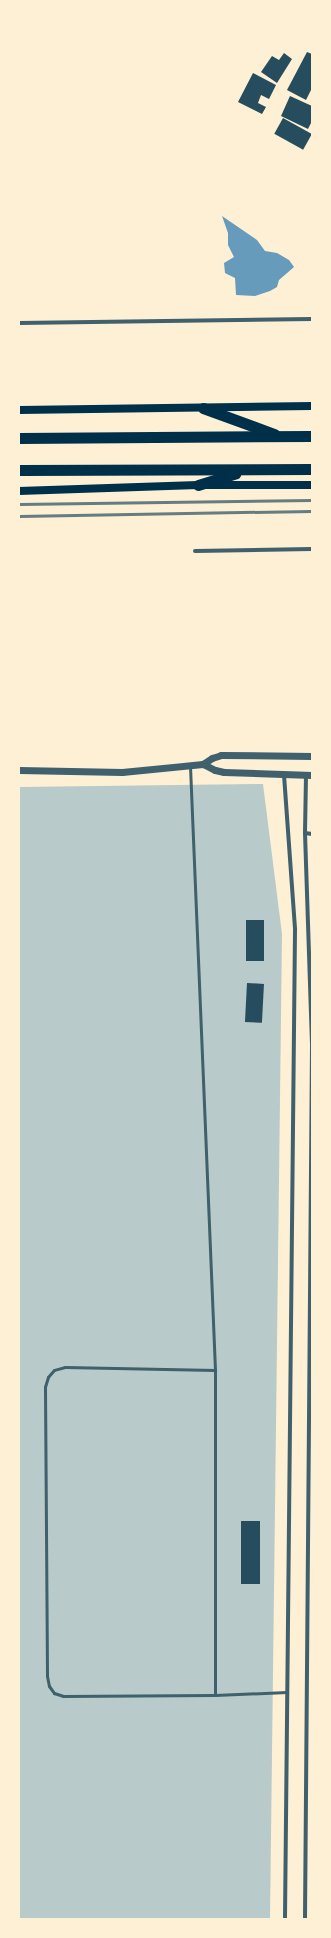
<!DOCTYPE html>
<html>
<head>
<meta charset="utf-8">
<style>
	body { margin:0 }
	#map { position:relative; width:331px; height:1938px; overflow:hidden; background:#fdf0d5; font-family:"Sofia Sans Condensed",sans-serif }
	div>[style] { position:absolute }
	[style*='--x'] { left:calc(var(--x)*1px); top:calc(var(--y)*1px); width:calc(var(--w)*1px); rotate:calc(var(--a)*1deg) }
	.green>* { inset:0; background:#b9caca }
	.water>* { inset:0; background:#669bbc }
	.building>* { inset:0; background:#264d5e; transform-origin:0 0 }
	.service>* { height:3px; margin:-1.5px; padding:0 1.5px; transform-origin:1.5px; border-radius:1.5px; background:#3f606c }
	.minor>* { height:4px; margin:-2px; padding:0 2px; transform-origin:2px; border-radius:2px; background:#3f606c }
	.tertiary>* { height:7px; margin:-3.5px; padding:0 3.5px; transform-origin:3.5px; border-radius:3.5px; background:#3f606c }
	.secondary>* { height:8px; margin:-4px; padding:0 4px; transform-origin:4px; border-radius:4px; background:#003049 }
	.trunk>* { height:11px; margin:-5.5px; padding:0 5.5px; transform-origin:5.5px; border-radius:5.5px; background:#003049 }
	.rail>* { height:3px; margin:-1.5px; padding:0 1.5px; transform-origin:1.5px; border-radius:1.5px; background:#657d81 }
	span { translate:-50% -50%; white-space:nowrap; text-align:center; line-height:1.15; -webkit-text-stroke:4px #fdf0d5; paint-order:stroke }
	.frame { position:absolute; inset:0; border:20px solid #fdf0d5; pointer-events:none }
</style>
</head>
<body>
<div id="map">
	<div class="green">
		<i style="clip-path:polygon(263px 784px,282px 934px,270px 1919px,19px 1919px,19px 787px)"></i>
	</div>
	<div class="water">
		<i style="clip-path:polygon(222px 216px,257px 240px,265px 251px,277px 253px,289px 260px,294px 267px,279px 280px,277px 287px,270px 291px,255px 296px,236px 295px,235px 278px,225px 273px,224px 263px,234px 257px,228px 245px,228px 233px)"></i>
	</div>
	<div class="building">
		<i style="clip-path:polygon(307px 52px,312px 54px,312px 88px,306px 100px,287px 90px)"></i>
		<i style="clip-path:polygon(284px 53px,292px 59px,277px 83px,261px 72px,272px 56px,279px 60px)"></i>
		<i style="clip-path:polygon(253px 73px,276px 85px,269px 99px,261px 95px,258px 103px,266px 107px,262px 114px,238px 102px)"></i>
		<i style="clip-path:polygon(290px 96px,312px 106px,312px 121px,308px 129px,281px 116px)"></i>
		<i style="left:283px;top:118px;width:33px;height:18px;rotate:29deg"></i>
		<i style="left:246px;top:920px;width:18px;height:41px"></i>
		<i style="left:247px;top:983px;width:17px;height:39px;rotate:3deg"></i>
		<i style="left:241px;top:1521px;width:19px;height:63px"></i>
	</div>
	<div class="service">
		<i style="--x:190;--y:766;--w:605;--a:87.63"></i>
		<i style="--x:215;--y:1370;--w:325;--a:90"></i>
		<i style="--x:215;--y:1370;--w:150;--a:-178.9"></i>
		<i style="--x:65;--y:1367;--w:11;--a:165"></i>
		<i style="--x:54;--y:1370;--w:9;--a:131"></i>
		<i style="--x:48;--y:1377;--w:10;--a:107"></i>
		<i style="--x:45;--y:1387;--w:289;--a:89.6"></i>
		<i style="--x:47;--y:1676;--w:10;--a:79"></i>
		<i style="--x:49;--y:1686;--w:9;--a:54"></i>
		<i style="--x:54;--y:1693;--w:9;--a:18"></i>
		<i style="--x:63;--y:1696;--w:152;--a:-0.4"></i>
		<i style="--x:215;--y:1695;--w:72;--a:-2.4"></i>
	</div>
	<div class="minor">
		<i style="--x:19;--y:323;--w:293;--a:-0.8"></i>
		<i style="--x:195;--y:551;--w:117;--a:-1"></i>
		<i style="--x:284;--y:775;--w:155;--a:85.9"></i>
		<i style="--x:295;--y:930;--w:989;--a:90.58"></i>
		<i style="--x:305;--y:833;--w:7;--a:8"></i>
		<i style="--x:305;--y:1919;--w:875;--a:-89.54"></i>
		<i style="--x:312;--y:1044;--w:211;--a:-91.9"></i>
		<i style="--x:305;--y:833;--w:57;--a:-89"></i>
	</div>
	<div class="tertiary">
		<i style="--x:203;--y:764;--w:13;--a:27"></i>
		<i style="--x:215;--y:770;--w:9;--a:13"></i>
		<i style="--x:224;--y:772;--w:88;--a:2"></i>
		<i style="--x:19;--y:770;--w:103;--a:1.1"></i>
		<i style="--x:122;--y:772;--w:81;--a:-5.6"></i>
		<i style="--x:203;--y:764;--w:11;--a:-34"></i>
		<i style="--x:212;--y:758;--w:9;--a:-18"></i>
		<i style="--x:221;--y:755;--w:91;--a:0.6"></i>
	</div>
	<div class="secondary">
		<i style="--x:19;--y:410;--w:293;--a:-0.8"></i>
		<i style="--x:19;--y:491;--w:179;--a:-1.9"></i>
		<i style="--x:198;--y:485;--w:114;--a:0"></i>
	</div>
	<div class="trunk">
		<i style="--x:203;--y:408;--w:76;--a:20.1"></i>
		<i style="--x:19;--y:438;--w:293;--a:-0.4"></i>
		<i style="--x:19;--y:470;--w:293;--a:-0.2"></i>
		<i style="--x:198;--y:485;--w:39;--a:-17"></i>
	</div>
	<div class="rail">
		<i style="--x:19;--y:504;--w:293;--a:-0.8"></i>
		<i style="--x:19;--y:516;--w:293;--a:-1"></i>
	</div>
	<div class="frame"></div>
</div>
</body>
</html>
